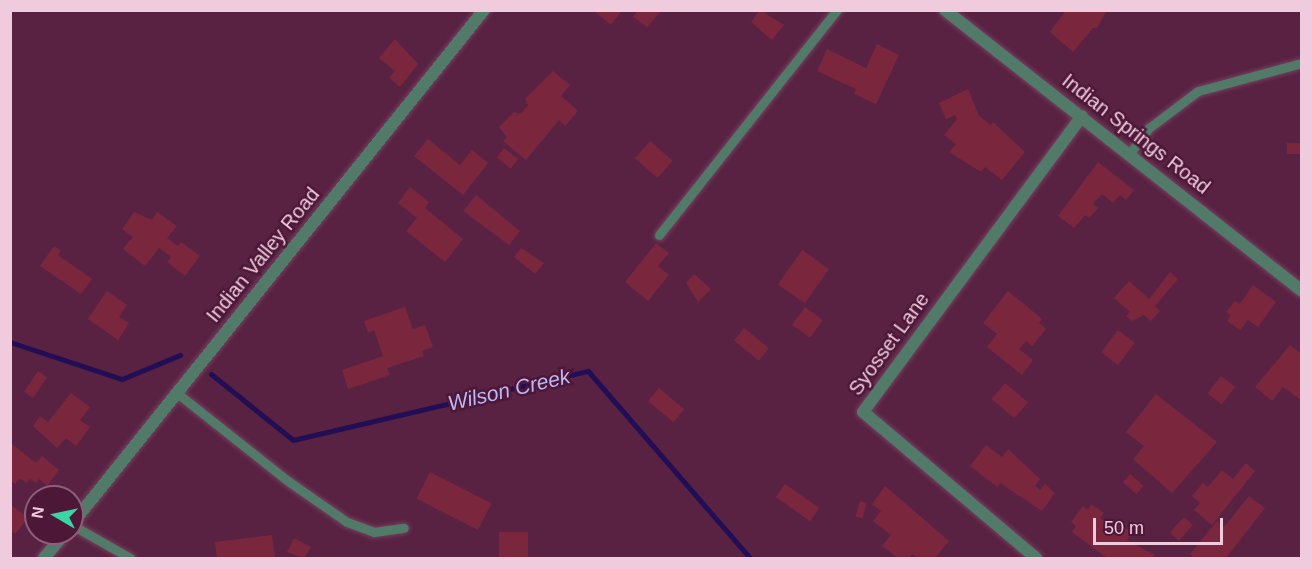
<!DOCTYPE html>
<html>
<head>
<meta charset="utf-8">
<style>
	body { margin:0 }
	#map { position:relative; width:1312px; height:569px; overflow:hidden; background:#592242; font-family:Helvetica,sans-serif }
	div>[style] { position:absolute }
	[style*='--x'] { left:calc(var(--x)*1px); top:calc(var(--y)*1px); width:calc(var(--w)*1px); rotate:calc(var(--a)*1deg) }
	.stream>* { height:5px; margin:-2.5px; padding:0 2.5px; transform-origin:2.5px; border-radius:2.5px; background:#210e54 }
	.building>* { inset:0; background:#7a273e; transform-origin:0 0 }
	.roads { filter:drop-shadow(0 0 2px #74405e) drop-shadow(0 0 2px #74405e) }
	.service>* { height:9px; margin:-4.5px; padding:0 4.5px; transform-origin:4.5px; border-radius:4.5px; background:#527a69 }
	.minor>* { height:12px; margin:-6px; padding:0 6px; transform-origin:6px; border-radius:6px; background:#527a69 }
	span { translate:-50% -50%; white-space:nowrap; text-align:center; line-height:1.15; -webkit-text-stroke:5px #4d1738; paint-order:stroke }
	.street-label { font-size:20px; color:#efcbdd }
	.water-label { font-size:21px; color:#bcb8f7; font-style:italic }
	.frame { position:absolute; inset:0; border:12px solid #efcbdd; pointer-events:none }
	.north { position:absolute; left:24px; top:485px; width:60px; height:60px; box-sizing:border-box; background:#4d1738; border:2px solid #8e5f7a; border-radius:50%; rotate:279deg; font-size:16px; font-weight:700; line-height:24px; text-align:center; color:#efcbdd }
	.north::after { content:''; display:block; margin:auto; width:21px; height:27px; background:#3dd4a3; clip-path:polygon(50% 0,100% 100%,50% 72%,0 100%) }
	.scale { position:absolute; left:1093px; top:518px; width:130px; height:27px; box-sizing:border-box; border:3px solid #efcbdd; border-top:0; padding-left:8px; font-size:18px; line-height:21px; white-space:nowrap; color:#efcbdd; -webkit-text-stroke:4px #4d1738; paint-order:stroke }
</style>
</head>
<body>
<div id="map">
	<div class="stream">
		<i style="--x:10;--y:342;--w:118;--a:18.3"></i>
		<i style="--x:122;--y:379;--w:63;--a:-22.5"></i>
		<i style="--x:211;--y:374;--w:105;--a:38.8"></i>
		<i style="--x:293;--y:440;--w:303;--a:-13.2"></i>
		<i style="--x:588;--y:371;--w:247;--a:49.1"></i>
	</div>
	<div class="building">
		<i style="clip-path:polygon(593px 10px,622px 10px,611px 25px)"></i>
		<i style="clip-path:polygon(638px 10px,662px 10px,647px 27px,633px 17px)"></i>
		<i style="clip-path:polygon(760px 10px,784px 25px,772px 40px,751px 22px)"></i>
		<i style="clip-path:polygon(1066px 10px,1107px 10px,1097px 28px,1093px 28px,1073px 52px,1050px 32px)"></i>
		<i style="clip-path:polygon(395px 39px,418px 64px,400px 87px,389px 78px,395px 71px,379px 58px)"></i>
		<i style="clip-path:polygon(877px 44px,899px 55px,876px 104px,854px 94px,856px 89px,817px 71px,827px 49px,866px 68px)"></i>
		<i style="clip-path:polygon(553px 71px,570px 85px,561px 96px,578px 111px,565px 126px,559px 120px,526px 160px,503px 141px,507px 137px,499px 127px,514px 112px,521px 114px,528px 105px,525px 99px)"></i>
		<i style="clip-path:polygon(968px 89px,979px 116px,991px 125px,993px 122px,1025px 152px,1002px 180px,985px 167px,981px 172px,949px 152px,956px 144px,944px 135px,957px 119px,955px 115px,946px 119px,939px 103px)"></i>
		<i style="clip-path:polygon(428px 139px,460px 165px,472px 150px,488px 163px,463px 195px,414px 156px)"></i>
		<i style="left:650px;top:141px;width:30px;height:23px;rotate:41deg"></i>
		<i style="left:1287px;top:143px;width:15px;height:11px"></i>
		<i style="left:504px;top:148px;width:18px;height:12px;rotate:38deg"></i>
		<i style="clip-path:polygon(1098px 162px,1134px 190px,1126px 200px,1120px 195px,1113px 203px,1102px 194px,1093px 204px,1098px 208px,1089px 218px,1085px 215px,1074px 228px,1058px 216px)"></i>
		<i style="clip-path:polygon(410px 187px,429px 202px,425px 208px,463px 239px,445px 262px,406px 231px,417px 218px,398px 203px)"></i>
		<i style="clip-path:polygon(476px 195px,520px 231px,509px 245px,463px 211px)"></i>
		<i style="clip-path:polygon(134px 212px,152px 220px,157px 212px,177px 226px,167px 238px,178px 246px,181px 242px,200px 256px,185px 276px,167px 262px,171px 257px,159px 248px,145px 266px,123px 249px,133px 237px,122px 229px)"></i>
		<i style="clip-path:polygon(656px 243px,669px 253px,658px 266px,669px 275px,648px 301px,625px 282px)"></i>
		<i style="clip-path:polygon(54px 246px,61px 251px,58px 255px,92px 279px,81px 294px,40px 266px)"></i>
		<i style="clip-path:polygon(521px 248px,544px 263px,535px 274px,514px 257px)"></i>
		<i style="left:802px;top:250px;width:33px;height:42px;rotate:35deg"></i>
		<i style="clip-path:polygon(1170px 272px,1178px 279px,1155px 306px,1160px 311px,1151px 321px,1144px 315px,1132px 321px,1126px 316px,1130px 312px,1114px 298px,1129px 281px,1149px 299px)"></i>
		<i style="clip-path:polygon(694px 274px,711px 289px,698px 302px,686px 283px)"></i>
		<i style="clip-path:polygon(1253px 285px,1276px 302px,1258px 327px,1248px 320px,1240px 330px,1227px 321px,1231px 315px,1226px 312px,1235px 301px,1240px 304px)"></i>
		<i style="clip-path:polygon(107px 291px,127px 305px,119px 317px,129px 323px,118px 340px,88px 319px)"></i>
		<i style="clip-path:polygon(1008px 291px,1042px 319px,1039px 323px,1046px 329px,1032px 346px,1026px 341px,1019px 349px,1033px 360px,1022px 375px,987px 347px,997px 334px,983px 323px)"></i>
		<i style="clip-path:polygon(405px 307px,413px 329px,425px 325px,433px 347px,422px 351px,424px 356px,387px 368px,390px 375px,348px 389px,342px 370px,383px 356px,374px 330px,368px 333px,364px 321px)"></i>
		<i style="left:805px;top:307px;width:22px;height:22px;rotate:36deg"></i>
		<i style="left:744px;top:328px;width:32px;height:16px;rotate:39deg"></i>
		<i style="left:1118px;top:330px;width:21px;height:28px;rotate:37deg"></i>
		<i style="clip-path:polygon(1290px 345px,1302px 354px,1302px 401px,1283px 387px,1272px 401px,1255px 387px)"></i>
		<i style="left:38px;top:371px;width:11px;height:25px;rotate:34deg"></i>
		<i style="left:1221px;top:376px;width:18px;height:22px;rotate:38deg"></i>
		<i style="left:1005px;top:383px;width:30px;height:21px;rotate:40deg"></i>
		<i style="left:659px;top:388px;width:33px;height:17px;rotate:40deg"></i>
		<i style="clip-path:polygon(71px 393px,90px 407px,80px 420px,90px 427px,76px 446px,66px 438px,57px 448px,33px 426px,40px 416px,48px 422px)"></i>
		<i style="clip-path:polygon(1156px 394px,1217px 442px,1172px 493px,1133px 459px,1144px 446px,1126px 432px)"></i>
		<i style="clip-path:polygon(12px 444px,36px 463px,42px 456px,59px 470px,47px 486px,39px 479px,36px 483px,30px 479px,26px 483px,20px 478px,15px 484px,10px 480px)"></i>
		<i style="clip-path:polygon(986px 445px,1002px 457px,1008px 449px,1040px 479px,1035px 486px,1040px 490px,1045px 484px,1055px 493px,1042px 511px,1000px 483px,997px 487px,970px 466px)"></i>
		<i style="clip-path:polygon(1246px 463px,1255px 471px,1212px 525px,1194px 510px,1200px 503px,1192px 496px,1203px 483px,1208px 487px,1222px 470px,1233px 479px)"></i>
		<i style="left:430px;top:472px;width:69px;height:30px;rotate:27deg"></i>
		<i style="left:1130px;top:474px;width:18px;height:11px;rotate:41deg"></i>
		<i style="left:785px;top:484px;width:42px;height:16px;rotate:35deg"></i>
		<i style="clip-path:polygon(885px 486px,949px 541px,935px 558px,919px 558px,912px 554px,909px 558px,898px 558px,882px 546px,891px 535px,873px 521px,881px 511px,872px 504px)"></i>
		<i style="clip-path:polygon(1249px 496px,1265px 508px,1226px 558px,1194px 558px,1190px 554px,1217px 521px,1224px 527px)"></i>
		<i style="left:860px;top:501px;width:7px;height:16px;rotate:16deg"></i>
		<i style="clip-path:polygon(10px 504px,28px 518px,15px 534px,10px 530px)"></i>
		<i style="clip-path:polygon(1091px 504px,1104px 513px,1100px 518px,1112px 527px,1116px 521px,1132px 533px,1127px 540px,1155px 555px,1152px 558px,1107px 558px,1072px 532px,1076px 526px,1071px 522px,1083px 506px,1088px 510px)"></i>
		<i style="left:1184px;top:517px;width:12px;height:21px;rotate:42deg"></i>
		<i style="left:499px;top:532px;width:29px;height:26px"></i>
		<i style="clip-path:polygon(272px 535px,275px 558px,217px 558px,215px 542px)"></i>
		<i style="clip-path:polygon(294px 538px,311px 547px,304px 558px,287px 552px)"></i>
	</div>
	<div class="roads">
		<div class="service">
			<i style="--x:1130;--y:153;--w:31;--a:-53"></i>
			<i style="--x:1149;--y:128;--w:61;--a:-37.1"></i>
			<i style="--x:1198;--y:91;--w:108;--a:-15.1"></i>
			<i style="--x:659;--y:235;--w:287;--a:-51.7"></i>
			<i style="--x:177;--y:393;--w:142;--a:38.4"></i>
			<i style="--x:288;--y:481;--w:72;--a:34.8"></i>
			<i style="--x:347;--y:522;--w:29;--a:20"></i>
			<i style="--x:374;--y:532;--w:30;--a:-8"></i>
			<i style="--x:72;--y:525;--w:67;--a:29.6"></i>
		</div>
		<div class="minor">
			<i style="--x:945;--y:10;--w:454;--a:38.2"></i>
			<i style="--x:72;--y:524;--w:659;--a:-51.29"></i>
			<i style="--x:44;--y:558;--w:33;--a:-50"></i>
			<i style="--x:1036;--y:558;--w:226;--a:-139.8"></i>
			<i style="--x:863;--y:412;--w:368;--a:-53.5"></i>
		</div>
	</div>
	<div class="street-label">
		<span style="left:1136px;top:134px;rotate:38deg">Indian Springs Road</span>
		<span style="left:263px;top:255px;rotate:-51deg">Indian Valley Road</span>
		<span style="left:889px;top:344px;rotate:-54deg">Syosset Lane</span>
	</div>
	<div class="water-label">
		<span style="left:509px;top:390px;rotate:-13deg">Wilson Creek</span>
	</div>
	<div class="frame"></div>
	<div class="north">N</div>
	<div class="scale">50 m</div>
</div>
</body>
</html>
